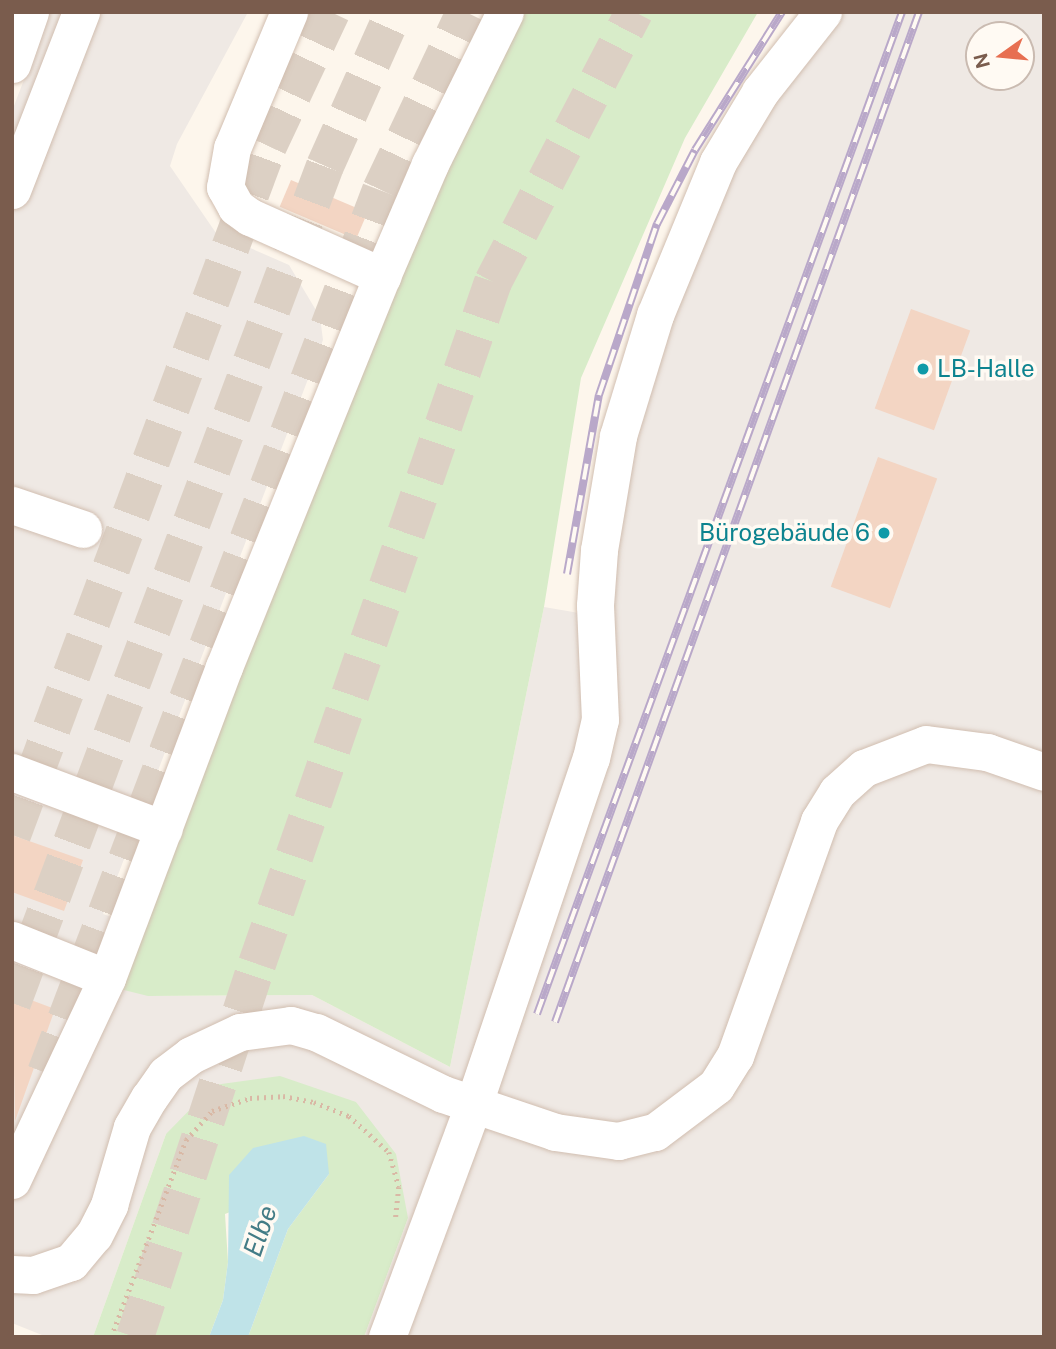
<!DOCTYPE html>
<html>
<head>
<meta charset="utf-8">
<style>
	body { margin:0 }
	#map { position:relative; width:1056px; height:1349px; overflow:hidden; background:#fdf6ec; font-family:"Public Sans",sans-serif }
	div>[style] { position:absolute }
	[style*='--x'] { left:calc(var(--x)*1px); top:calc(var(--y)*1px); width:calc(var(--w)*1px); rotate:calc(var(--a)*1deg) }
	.industrial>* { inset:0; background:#efe9e4 }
	.green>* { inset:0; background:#d8ecc9 }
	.water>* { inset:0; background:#bfe3e8 }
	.building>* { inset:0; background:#f3d5c3; transform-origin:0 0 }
	.highway-tunnel>* { height:38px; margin-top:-19px; transform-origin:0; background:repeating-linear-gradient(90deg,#dcd0c4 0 38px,transparent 0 57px) }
	.path>* { height:4.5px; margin-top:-2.25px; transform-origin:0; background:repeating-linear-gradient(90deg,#d9b8a5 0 2px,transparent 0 7px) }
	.roads { filter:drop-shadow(0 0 2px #d1beb0) drop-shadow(0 0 2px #d1beb0) }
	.minor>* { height:37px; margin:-18.5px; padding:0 18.5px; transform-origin:18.5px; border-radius:18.5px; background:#fff }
	.rail>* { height:8px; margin-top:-4px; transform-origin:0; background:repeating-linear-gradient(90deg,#fffaf3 0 16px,#b9a8c9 0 32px); box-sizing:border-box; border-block:2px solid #b9a8c9 }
	.dots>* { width:19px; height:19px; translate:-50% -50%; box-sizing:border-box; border:4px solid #fffaf3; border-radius:50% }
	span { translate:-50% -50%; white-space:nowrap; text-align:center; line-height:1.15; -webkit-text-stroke:7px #fffaf3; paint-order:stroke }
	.culture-label { font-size:24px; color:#0d838f }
	.left { translate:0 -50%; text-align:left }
	.right { translate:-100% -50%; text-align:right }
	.water-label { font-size:26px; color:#437c86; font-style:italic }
	.frame { position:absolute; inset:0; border:14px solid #7a5c4d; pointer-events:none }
	.north { position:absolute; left:965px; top:21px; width:70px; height:70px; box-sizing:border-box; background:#fffaf3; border:2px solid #cabbb1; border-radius:50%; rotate:255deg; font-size:19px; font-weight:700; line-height:28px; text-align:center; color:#7a5c4d }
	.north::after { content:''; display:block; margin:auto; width:24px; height:32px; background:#e76f51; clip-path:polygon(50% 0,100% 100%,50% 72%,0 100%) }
</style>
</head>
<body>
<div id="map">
	<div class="industrial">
		<i style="clip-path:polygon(evenodd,50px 12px,248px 12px,177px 144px,170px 166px,216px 233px,289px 265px,320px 317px,323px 340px,103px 914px,143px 928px,148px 996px,312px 995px,450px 1067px,544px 607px,579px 613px,617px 398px,808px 12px,1044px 12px,1044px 1337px,364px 1337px,408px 1218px,356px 1102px,166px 1134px,93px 1337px,47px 1337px,12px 1323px,12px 111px,50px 12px,979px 35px,1021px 35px,1021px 77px,979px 77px,979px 35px)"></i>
	</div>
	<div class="green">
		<i style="clip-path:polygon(523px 12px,758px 12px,685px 138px,581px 378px,544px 607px,450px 1067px,312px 995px,148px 996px,120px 989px,216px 726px,408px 256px)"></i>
		<i style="clip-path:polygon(280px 1076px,356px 1102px,396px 1154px,408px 1218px,364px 1337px,248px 1337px,288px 1229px,329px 1174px,225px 1214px,228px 1262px,223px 1300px,209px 1337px,93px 1337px,166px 1134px,214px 1085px)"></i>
	</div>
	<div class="water">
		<i style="clip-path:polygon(304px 1136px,326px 1144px,329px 1174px,288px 1229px,248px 1337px,209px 1337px,223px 1300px,228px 1262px,229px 1175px,253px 1148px)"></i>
	</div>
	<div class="building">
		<i style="left:291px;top:180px;width:83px;height:29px;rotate:23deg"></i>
		<i style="left:911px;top:309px;width:63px;height:106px;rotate:20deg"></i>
		<i style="left:878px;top:457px;width:63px;height:138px;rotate:20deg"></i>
		<i style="clip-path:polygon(12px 835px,83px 860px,64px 911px,12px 892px)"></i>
		<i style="clip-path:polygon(12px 963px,40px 974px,31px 1000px,55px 1009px,15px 1121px)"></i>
	</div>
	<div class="highway-tunnel">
		<i style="--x:12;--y:835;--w:735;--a:-69.62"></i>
		<i style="--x:268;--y:146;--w:148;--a:-64.8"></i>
		<i style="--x:12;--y:1003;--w:894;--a:-69.5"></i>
		<i style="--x:325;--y:166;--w:169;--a:-65.9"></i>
		<i style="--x:46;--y:1073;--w:944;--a:-69.22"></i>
		<i style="--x:381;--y:190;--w:197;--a:-64.7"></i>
		<i style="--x:135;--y:1337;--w:392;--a:-71.9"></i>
		<i style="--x:257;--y:964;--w:722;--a:-70.91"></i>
		<i style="--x:493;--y:282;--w:305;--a:-62.4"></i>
	</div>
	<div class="path">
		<i style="--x:111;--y:1337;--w:211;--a:-69.2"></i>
		<i style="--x:186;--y:1140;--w:39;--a:-48"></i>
		<i style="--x:212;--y:1111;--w:40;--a:-18.9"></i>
		<i style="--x:250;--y:1098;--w:33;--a:-3"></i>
		<i style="--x:283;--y:1096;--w:32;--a:11"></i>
		<i style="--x:314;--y:1102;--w:38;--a:22"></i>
		<i style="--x:349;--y:1116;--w:54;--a:42"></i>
		<i style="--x:389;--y:1152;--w:36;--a:74"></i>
		<i style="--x:399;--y:1187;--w:31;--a:96"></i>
	</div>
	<div class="roads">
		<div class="minor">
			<i style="--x:289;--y:12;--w:147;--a:112.7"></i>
			<i style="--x:232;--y:148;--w:40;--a:100"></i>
			<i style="--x:225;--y:187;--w:23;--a:61"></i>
			<i style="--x:236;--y:207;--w:17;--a:36"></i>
			<i style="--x:250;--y:217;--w:145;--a:24.1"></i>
			<i style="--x:12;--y:64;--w:55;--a:-70.9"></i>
			<i style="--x:12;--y:190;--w:191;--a:-68.8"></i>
			<i style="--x:12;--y:505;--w:75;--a:18.7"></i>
			<i style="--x:12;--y:772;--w:162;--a:20.6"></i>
			<i style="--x:12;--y:940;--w:102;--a:21.8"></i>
			<i style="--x:12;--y:1180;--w:223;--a:-64.8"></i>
			<i style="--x:107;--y:978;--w:332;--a:-69.4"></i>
			<i style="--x:224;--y:667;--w:422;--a:-68"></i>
			<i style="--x:382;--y:276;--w:122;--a:-66.8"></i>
			<i style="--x:430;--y:164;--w:169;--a:-63.7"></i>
			<i style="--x:12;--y:1274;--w:21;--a:3"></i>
			<i style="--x:33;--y:1275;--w:40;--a:-18.9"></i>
			<i style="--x:71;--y:1262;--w:35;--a:-50"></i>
			<i style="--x:94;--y:1235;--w:34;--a:-63"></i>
			<i style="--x:109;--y:1205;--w:81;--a:-73.6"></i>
			<i style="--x:132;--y:1127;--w:34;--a:-60"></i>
			<i style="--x:149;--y:1098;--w:29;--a:-55"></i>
			<i style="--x:166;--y:1074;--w:31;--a:-37"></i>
			<i style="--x:191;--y:1055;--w:54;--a:-25.1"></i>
			<i style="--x:240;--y:1032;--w:51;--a:-7.8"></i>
			<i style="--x:291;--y:1025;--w:26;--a:16"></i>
			<i style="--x:316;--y:1032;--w:141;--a:26"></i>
			<i style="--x:443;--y:1094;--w:118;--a:18.7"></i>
			<i style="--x:555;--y:1132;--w:64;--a:8.1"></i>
			<i style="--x:618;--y:1141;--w:38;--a:-14"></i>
			<i style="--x:655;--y:1132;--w:76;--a:-37"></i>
			<i style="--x:716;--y:1086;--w:36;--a:-58"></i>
			<i style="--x:735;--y:1056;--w:250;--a:-70.3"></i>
			<i style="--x:819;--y:821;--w:34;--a:-58"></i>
			<i style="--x:837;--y:792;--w:36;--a:-42"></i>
			<i style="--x:864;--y:768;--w:66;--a:-21.2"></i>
			<i style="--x:926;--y:744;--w:62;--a:7.5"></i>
			<i style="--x:987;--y:752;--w:60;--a:19.3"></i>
			<i style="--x:387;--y:1337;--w:250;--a:-69.6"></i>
			<i style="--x:474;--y:1103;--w:364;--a:-71.3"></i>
			<i style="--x:591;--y:758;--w:39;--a:-77"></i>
			<i style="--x:600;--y:720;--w:115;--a:-92.5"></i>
			<i style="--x:595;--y:605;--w:55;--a:-85.8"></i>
			<i style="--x:599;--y:550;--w:116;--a:-80.5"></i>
			<i style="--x:618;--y:436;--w:127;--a:-73"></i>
			<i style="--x:655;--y:315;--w:165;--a:-67.6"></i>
			<i style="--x:718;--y:162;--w:82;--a:-59"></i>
			<i style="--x:760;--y:92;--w:102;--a:-51.8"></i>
		</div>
	</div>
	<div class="rail">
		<i style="--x:567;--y:574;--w:182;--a:-79.9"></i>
		<i style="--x:599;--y:395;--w:181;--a:-71.3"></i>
		<i style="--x:657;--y:224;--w:83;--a:-62.8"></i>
		<i style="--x:695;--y:150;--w:163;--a:-57.8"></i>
		<i style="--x:537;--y:1014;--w:1066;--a:-69.98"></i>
		<i style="--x:555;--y:1022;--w:1074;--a:-70.18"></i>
	</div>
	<div class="dots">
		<i style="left:923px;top:369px;background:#0f9aa8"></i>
		<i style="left:884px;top:533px;background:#0f9aa8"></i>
	</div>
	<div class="culture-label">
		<span class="left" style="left:937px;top:369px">LB-Halle</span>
		<span class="right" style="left:870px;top:533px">Bürogebäude 6</span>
	</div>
	<div class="water-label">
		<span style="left:260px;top:1231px;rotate:-71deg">Elbe</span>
	</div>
	<div class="frame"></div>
	<div class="north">N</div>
</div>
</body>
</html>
